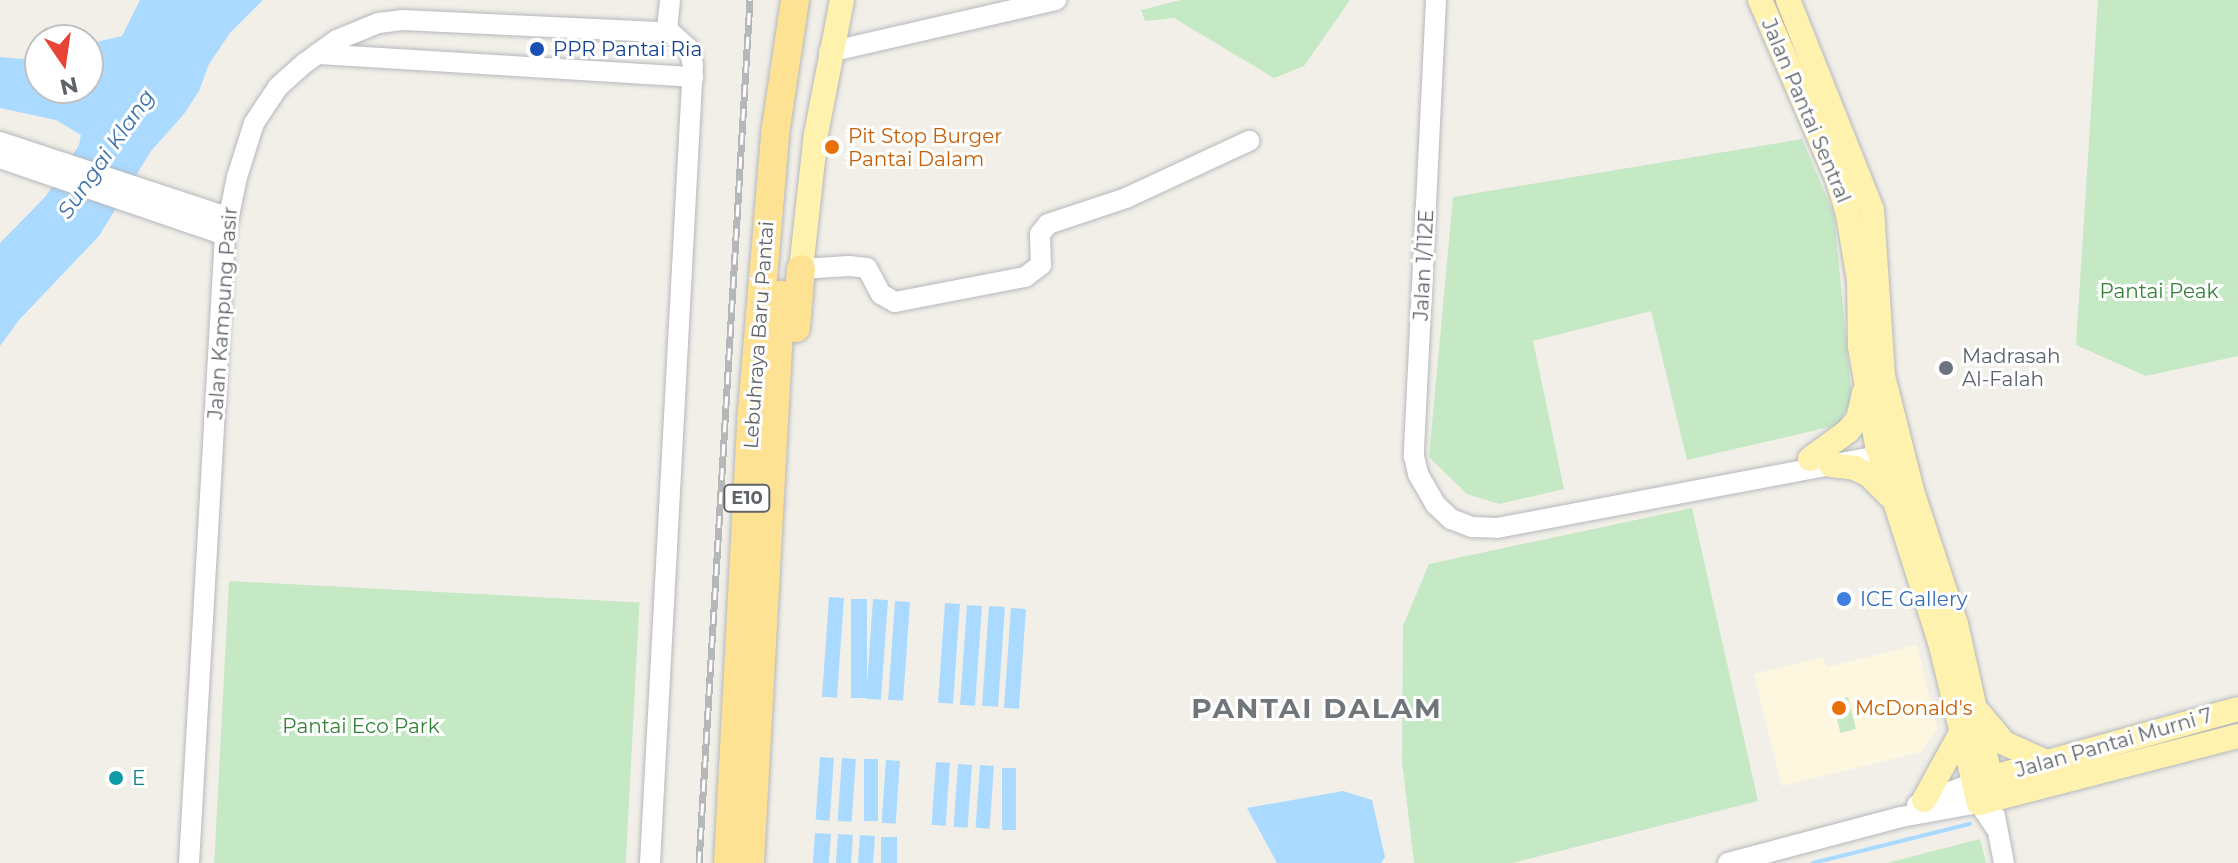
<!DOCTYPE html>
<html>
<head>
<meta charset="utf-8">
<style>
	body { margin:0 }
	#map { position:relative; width:2238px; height:863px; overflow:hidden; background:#f1efe8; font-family:Montserrat,sans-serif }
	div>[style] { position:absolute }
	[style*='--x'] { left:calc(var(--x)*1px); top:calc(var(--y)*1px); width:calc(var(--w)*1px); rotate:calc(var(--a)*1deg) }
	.commercial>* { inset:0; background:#fef7e0 }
	.green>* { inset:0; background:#c5e8c5; transform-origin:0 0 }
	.water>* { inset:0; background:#aadaff; transform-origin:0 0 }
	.stream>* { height:4px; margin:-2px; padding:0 2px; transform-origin:2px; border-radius:2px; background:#aadaff }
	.roads { filter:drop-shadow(0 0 2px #b5b8bc) drop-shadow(0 0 2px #b5b8bc) }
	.minor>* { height:20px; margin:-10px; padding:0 10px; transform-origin:10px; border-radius:10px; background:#fff }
	.major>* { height:24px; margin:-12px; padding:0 12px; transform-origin:12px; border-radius:12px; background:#fff2af }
	.highway>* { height:28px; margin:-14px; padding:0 14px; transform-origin:14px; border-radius:14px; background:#fde293 }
	.rail>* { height:7px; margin-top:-3.5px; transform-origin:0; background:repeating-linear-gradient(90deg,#fff 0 12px,#b6b7b8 0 24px); box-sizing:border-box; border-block:2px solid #b6b7b8 }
	.dots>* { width:22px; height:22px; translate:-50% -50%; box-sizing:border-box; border:4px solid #fff; border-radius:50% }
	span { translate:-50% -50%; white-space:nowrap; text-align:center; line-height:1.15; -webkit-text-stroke:6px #fff; paint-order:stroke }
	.shield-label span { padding:2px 6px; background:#fff; border:2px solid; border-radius:6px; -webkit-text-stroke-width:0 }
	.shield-label { font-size:18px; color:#5f6368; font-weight:700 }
	.transit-label { font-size:20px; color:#164399 }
	.left { translate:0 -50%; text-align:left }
	.street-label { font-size:20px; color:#5f6368 }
	.food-label { font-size:20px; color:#c56008 }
	.park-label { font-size:20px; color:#348238 }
	.worship-label { font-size:20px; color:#5b616d }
	.shop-label { font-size:20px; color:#366cbe }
	.culture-label { font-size:20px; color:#0d838f }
	.water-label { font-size:22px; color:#4174aa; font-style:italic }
	.district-label { font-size:28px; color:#70757a; font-weight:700; letter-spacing:2px }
	.north { position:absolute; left:24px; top:24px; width:80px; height:80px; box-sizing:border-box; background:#fff; border:2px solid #bfc1c3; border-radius:50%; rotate:167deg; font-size:22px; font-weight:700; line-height:32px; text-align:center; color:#5f6368 }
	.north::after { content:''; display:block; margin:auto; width:28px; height:36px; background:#ea4335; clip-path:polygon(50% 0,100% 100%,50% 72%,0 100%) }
</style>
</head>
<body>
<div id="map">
	<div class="commercial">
		<i style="clip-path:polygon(1917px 645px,1937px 729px,1921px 752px,1782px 786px,1754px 674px,1823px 657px,1827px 667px)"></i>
	</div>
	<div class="green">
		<i style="clip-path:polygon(1181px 0,1350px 0,1304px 66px,1274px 78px,1174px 18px,1145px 21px,1141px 10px)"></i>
		<i style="clip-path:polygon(2098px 0,2238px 0,2238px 356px,2146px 376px,2076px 345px)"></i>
		<i style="clip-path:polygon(1802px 139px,1834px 215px,1852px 399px,1838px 425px,1687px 460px,1651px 311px,1533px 341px,1564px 489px,1499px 504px,1467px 494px,1429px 457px,1453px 197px)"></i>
		<i style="clip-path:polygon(1692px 508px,1758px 801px,1512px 863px,1414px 863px,1402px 761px,1403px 626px,1429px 564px)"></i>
		<i style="left:229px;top:581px;width:411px;height:283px;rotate:3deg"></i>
		<i style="left:1848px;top:697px;width:33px;height:16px;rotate:76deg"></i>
		<i style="clip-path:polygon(1980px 839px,1986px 863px,1887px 863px)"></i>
	</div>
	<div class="water">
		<i style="clip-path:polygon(140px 0,263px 0,230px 33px,209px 64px,199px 91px,184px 114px,151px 151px,99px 236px,19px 320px,0 346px,0 243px,46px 196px,79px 145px,81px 135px,56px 120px,0 108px,0 57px,22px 59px,40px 55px,40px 88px,88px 88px,88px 44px,122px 36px)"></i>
		<i style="left:829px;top:597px;width:15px;height:100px;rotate:4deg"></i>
		<i style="left:851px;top:599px;width:16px;height:99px"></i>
		<i style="left:873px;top:599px;width:15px;height:100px;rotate:4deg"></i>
		<i style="left:895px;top:601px;width:15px;height:99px;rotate:4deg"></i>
		<i style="left:945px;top:603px;width:15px;height:100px;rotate:4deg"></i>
		<i style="left:967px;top:605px;width:15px;height:100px;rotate:4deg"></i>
		<i style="left:989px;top:606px;width:16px;height:100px;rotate:4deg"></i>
		<i style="left:1011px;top:608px;width:15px;height:100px;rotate:4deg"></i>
		<i style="left:820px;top:757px;width:14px;height:63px;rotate:4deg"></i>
		<i style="left:842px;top:758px;width:14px;height:63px;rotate:4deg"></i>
		<i style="left:864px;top:759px;width:14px;height:62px"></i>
		<i style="left:886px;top:760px;width:14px;height:63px;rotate:4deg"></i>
		<i style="left:936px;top:762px;width:14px;height:63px;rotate:4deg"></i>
		<i style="left:958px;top:764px;width:14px;height:63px;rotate:4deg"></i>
		<i style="left:980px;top:765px;width:14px;height:63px;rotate:4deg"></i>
		<i style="left:1002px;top:768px;width:14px;height:62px"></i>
		<i style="clip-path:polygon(1343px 791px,1372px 800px,1385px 857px,1381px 863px,1277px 863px,1247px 808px)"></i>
		<i style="left:815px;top:833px;width:16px;height:30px;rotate:4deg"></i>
		<i style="left:838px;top:834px;width:15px;height:29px;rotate:4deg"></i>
		<i style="left:860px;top:835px;width:15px;height:28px;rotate:4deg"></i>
		<i style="left:881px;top:837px;width:16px;height:26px"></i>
	</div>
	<div class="stream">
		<i style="--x:1813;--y:863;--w:162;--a:-14"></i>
	</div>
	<div class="roads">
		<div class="minor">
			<i style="--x:1436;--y:0;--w:457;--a:92.8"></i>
			<i style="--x:1414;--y:456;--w:18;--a:77"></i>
			<i style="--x:1418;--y:474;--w:36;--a:60"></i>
			<i style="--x:1436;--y:505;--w:21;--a:43"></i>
			<i style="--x:1451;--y:519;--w:22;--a:21"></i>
			<i style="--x:1472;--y:527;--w:25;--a:2"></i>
			<i style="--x:1497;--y:528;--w:405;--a:-10.7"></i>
			<i style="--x:667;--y:29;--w:29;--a:-84"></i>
			<i style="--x:829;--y:52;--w:233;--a:-12.9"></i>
			<i style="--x:317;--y:54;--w:377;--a:3.5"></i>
			<i style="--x:0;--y:142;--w:239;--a:18.3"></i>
			<i style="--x:0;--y:158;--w:238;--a:18.9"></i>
			<i style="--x:801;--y:269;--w:48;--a:-3.6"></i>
			<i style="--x:849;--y:266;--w:18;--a:6"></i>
			<i style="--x:867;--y:268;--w:30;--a:62"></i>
			<i style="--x:881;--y:294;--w:16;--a:30"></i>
			<i style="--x:895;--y:302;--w:132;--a:-10.9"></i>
			<i style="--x:1025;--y:277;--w:20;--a:-37"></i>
			<i style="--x:1041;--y:265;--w:31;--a:-92"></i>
			<i style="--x:1040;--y:234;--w:13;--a:-51"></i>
			<i style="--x:1048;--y:224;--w:82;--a:-18.4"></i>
			<i style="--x:1126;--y:198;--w:136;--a:-24.9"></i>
			<i style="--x:1917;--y:805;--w:60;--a:-21.4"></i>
			<i style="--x:1995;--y:816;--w:48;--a:79.2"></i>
			<i style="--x:189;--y:863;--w:629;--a:-86.72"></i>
			<i style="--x:225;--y:235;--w:59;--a:-78.3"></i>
			<i style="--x:237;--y:177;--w:57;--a:-72.5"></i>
			<i style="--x:254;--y:123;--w:43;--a:-56.3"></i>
			<i style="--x:278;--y:87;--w:36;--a:-42"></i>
			<i style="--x:305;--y:63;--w:39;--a:-36"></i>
			<i style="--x:337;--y:40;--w:44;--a:-22.5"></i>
			<i style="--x:378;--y:23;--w:24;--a:-7"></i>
			<i style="--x:402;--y:20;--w:257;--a:2.7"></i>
			<i style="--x:659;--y:32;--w:9;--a:-21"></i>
			<i style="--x:650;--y:863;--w:799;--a:-86.92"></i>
			<i style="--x:693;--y:65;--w:16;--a:-104"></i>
			<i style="--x:689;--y:49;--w:30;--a:-138"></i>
			<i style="--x:1728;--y:863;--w:179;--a:-14.9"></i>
			<i style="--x:1901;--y:817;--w:79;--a:-10.2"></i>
			<i style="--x:1979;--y:803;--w:29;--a:56"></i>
		</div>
		<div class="major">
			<i style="--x:1760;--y:0;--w:194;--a:66.6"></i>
			<i style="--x:1837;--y:178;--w:39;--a:73"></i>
			<i style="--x:1848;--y:215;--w:66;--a:80.4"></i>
			<i style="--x:1859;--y:280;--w:66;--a:89.1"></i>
			<i style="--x:1860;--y:346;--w:100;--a:80.3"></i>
			<i style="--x:1877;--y:445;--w:207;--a:72.3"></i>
			<i style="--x:1940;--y:642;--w:166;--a:76.4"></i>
			<i style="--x:1979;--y:803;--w:268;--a:-14.5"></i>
			<i style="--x:1788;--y:0;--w:226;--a:68.2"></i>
			<i style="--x:1872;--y:210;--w:166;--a:86.2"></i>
			<i style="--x:1883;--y:376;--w:119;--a:75.8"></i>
			<i style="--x:1912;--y:491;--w:140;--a:71.7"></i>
			<i style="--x:1956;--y:624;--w:178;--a:77.4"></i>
			<i style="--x:801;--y:269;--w:136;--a:-83.7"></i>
			<i style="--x:816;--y:134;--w:136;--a:-79"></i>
			<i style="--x:1810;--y:459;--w:47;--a:-36.4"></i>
			<i style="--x:1848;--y:431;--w:16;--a:-50"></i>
			<i style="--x:1858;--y:419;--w:27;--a:-77"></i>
			<i style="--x:1831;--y:465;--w:24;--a:7"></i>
			<i style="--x:1855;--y:468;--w:16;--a:27"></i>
			<i style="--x:1869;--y:475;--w:30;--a:45"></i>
			<i style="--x:1979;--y:713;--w:39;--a:50"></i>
			<i style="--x:2004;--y:743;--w:46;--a:24.3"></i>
			<i style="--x:1975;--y:782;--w:273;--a:-15.5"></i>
			<i style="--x:1924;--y:800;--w:77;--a:-61.1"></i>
		</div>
		<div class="highway">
			<i style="--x:796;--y:328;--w:59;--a:-85.2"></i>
			<i style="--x:728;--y:863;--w:442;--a:-87"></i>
			<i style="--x:751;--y:422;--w:289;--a:-85.2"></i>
			<i style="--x:775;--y:134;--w:135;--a:-81.5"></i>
			<i style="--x:750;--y:863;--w:569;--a:-86.88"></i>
		</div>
	</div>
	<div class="rail">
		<i style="--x:699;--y:863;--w:865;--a:-86.62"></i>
	</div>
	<div class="dots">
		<i style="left:537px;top:49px;background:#1a4fb4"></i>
		<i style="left:832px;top:147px;background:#e8710a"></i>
		<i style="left:1946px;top:368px;background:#6b7280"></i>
		<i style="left:1844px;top:599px;background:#3f7fe0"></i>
		<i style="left:1839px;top:708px;background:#e8710a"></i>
		<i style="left:116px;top:778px;background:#0f9aa8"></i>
	</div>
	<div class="shield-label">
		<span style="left:747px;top:498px">E10</span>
	</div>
	<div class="transit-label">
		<span class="left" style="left:553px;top:49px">PPR Pantai Ria</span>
	</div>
	<div class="street-label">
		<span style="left:1806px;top:111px;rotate:67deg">Jalan Pantai Sentral</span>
		<span style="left:1424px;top:265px;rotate:-87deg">Jalan 1/112E</span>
		<span style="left:223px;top:313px;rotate:-86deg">Jalan Kampung Pasir</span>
		<span style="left:759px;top:335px;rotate:-86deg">Lebuhraya Baru Pantai</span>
		<span style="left:2114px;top:743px;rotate:-16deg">Jalan Pantai Murni 7</span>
	</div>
	<div class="food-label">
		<span class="left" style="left:848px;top:148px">Pit Stop Burger<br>Pantai Dalam</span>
		<span class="left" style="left:1855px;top:708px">McDonald's</span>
	</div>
	<div class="park-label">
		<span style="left:2159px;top:291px">Pantai Peak</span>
		<span style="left:361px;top:726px">Pantai Eco Park</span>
	</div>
	<div class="worship-label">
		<span class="left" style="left:1962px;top:368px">Madrasah<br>Al-Falah</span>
	</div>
	<div class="shop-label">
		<span class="left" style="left:1860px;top:599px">ICE Gallery</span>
	</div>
	<div class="culture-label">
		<span class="left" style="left:132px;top:778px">E</span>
	</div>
	<div class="water-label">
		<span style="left:106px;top:154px;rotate:-55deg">Sungai Klang</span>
	</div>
	<div class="district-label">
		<span style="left:1317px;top:708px">PANTAI DALAM</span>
	</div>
	<div class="north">N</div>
</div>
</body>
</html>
